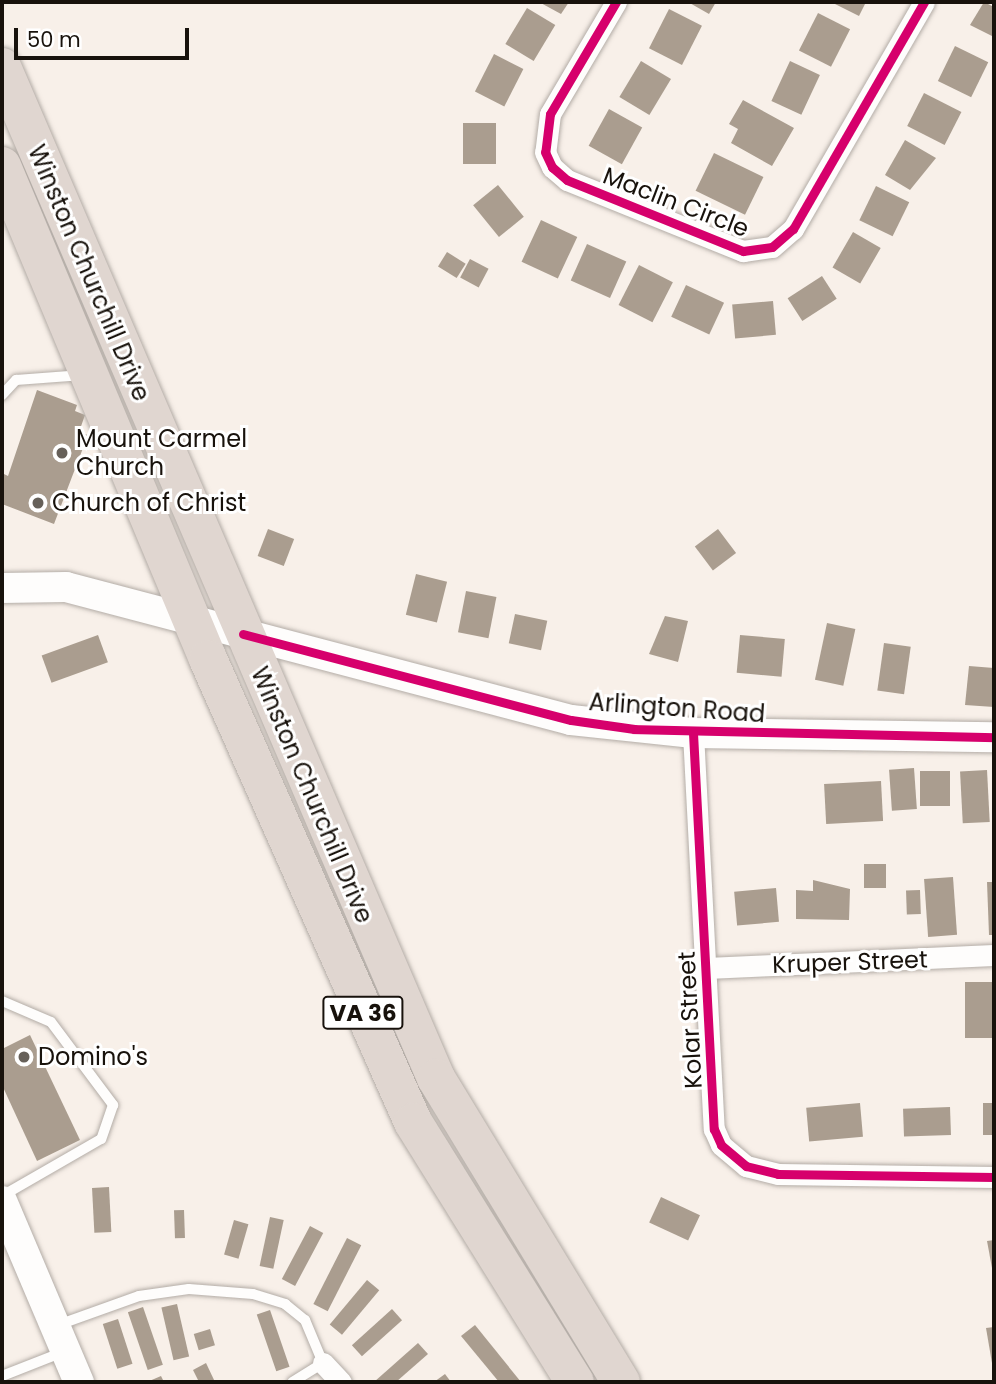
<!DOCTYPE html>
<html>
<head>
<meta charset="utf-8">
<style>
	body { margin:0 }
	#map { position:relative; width:996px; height:1384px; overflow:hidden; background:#f8f0e9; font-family:Poppins,sans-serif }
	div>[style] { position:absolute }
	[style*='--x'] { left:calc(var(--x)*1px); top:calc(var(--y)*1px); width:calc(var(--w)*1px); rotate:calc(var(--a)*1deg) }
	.building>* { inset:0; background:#aa9d8f; transform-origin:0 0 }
	.roads { filter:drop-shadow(0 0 2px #b3aca6) drop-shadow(0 0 2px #b3aca6) }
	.lane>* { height:10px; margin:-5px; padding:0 5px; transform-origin:5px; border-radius:5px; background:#fefdfc }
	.street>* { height:21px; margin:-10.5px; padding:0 10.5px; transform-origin:10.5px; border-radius:10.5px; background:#fefdfc }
	.secondary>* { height:30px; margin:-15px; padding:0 15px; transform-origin:15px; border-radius:15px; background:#fefdfc }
	.highway>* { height:38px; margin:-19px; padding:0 19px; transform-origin:19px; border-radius:19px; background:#e0d6d0 }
	.cycleway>* { height:9px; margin:-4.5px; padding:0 4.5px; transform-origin:4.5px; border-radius:4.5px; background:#d6006c }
	.dots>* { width:19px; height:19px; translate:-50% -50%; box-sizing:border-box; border:4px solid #fff; border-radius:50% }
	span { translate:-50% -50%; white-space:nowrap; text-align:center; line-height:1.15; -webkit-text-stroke:6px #fff; paint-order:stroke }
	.shield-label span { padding:2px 5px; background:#fff; border:2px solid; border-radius:5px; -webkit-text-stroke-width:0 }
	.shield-label { font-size:23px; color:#18120c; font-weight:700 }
	.street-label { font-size:24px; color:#18120c }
	.poi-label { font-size:24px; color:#18120c }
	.left { translate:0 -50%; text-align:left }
	.frame { position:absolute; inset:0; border:4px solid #18120c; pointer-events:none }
	.scale { position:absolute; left:14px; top:28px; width:175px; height:32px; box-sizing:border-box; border:4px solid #18120c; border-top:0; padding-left:9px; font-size:21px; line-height:24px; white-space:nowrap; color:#18120c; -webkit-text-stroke:5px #fff; paint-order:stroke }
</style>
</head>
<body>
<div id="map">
	<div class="building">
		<i style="clip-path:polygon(539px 2px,569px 2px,561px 14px)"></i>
		<i style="clip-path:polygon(688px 2px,716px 2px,709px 14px)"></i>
		<i style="clip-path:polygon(831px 2px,866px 2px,859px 16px)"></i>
		<i style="clip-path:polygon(984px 2px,994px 7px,994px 37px,970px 25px)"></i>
		<i style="left:527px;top:8px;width:33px;height:42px;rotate:31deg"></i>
		<i style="left:669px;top:9px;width:37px;height:44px;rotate:27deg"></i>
		<i style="left:818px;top:13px;width:36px;height:42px;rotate:27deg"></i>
		<i style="left:955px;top:46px;width:37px;height:39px;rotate:26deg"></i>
		<i style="left:494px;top:54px;width:33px;height:42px;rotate:27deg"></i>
		<i style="left:641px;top:61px;width:35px;height:42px;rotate:31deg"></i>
		<i style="left:790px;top:61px;width:33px;height:44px;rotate:25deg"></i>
		<i style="left:924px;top:93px;width:42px;height:37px;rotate:27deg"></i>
		<i style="clip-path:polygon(743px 100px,794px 128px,772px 166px,731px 143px,738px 129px,729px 124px)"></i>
		<i style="left:609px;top:109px;width:38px;height:42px;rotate:29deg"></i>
		<i style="left:496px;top:123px;width:41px;height:33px;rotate:90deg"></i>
		<i style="clip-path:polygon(905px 140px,936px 158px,910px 190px,885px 175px)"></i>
		<i style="left:714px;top:153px;width:55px;height:42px;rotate:26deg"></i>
		<i style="left:498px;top:185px;width:41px;height:32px;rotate:51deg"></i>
		<i style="left:876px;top:186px;width:37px;height:38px;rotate:26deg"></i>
		<i style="left:541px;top:220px;width:40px;height:46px;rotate:25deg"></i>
		<i style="left:853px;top:232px;width:32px;height:41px;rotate:30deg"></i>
		<i style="left:587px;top:244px;width:43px;height:40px;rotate:24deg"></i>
		<i style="left:447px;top:252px;width:22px;height:17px;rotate:32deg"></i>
		<i style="left:470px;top:259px;width:21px;height:21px;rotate:28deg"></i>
		<i style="left:639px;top:265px;width:38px;height:45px;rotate:27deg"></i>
		<i style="left:822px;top:276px;width:27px;height:41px;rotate:57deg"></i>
		<i style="left:686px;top:285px;width:42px;height:35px;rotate:25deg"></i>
		<i style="left:773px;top:301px;width:34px;height:41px;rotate:85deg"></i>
		<i style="clip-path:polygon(37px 390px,77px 405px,75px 411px,85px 415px,79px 432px,88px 435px,54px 524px,2px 504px,2px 473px,8px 476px)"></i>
		<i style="left:268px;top:529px;width:28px;height:29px;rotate:21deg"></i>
		<i style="left:718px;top:529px;width:30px;height:29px;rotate:53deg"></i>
		<i style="left:416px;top:574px;width:32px;height:42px;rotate:14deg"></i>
		<i style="left:466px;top:591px;width:31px;height:42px;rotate:11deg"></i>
		<i style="left:515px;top:614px;width:33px;height:30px;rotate:12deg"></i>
		<i style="clip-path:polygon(665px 616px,688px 621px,678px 662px,649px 654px)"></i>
		<i style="left:827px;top:623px;width:29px;height:58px;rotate:12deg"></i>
		<i style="left:98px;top:635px;width:29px;height:60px;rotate:70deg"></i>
		<i style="left:740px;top:635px;width:45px;height:38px;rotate:5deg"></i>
		<i style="left:884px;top:643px;width:27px;height:48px;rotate:8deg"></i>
		<i style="clip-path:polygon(969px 666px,994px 668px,994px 707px,965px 705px)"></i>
		<i style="left:914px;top:768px;width:41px;height:25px;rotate:86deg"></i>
		<i style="left:987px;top:770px;width:52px;height:27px;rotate:87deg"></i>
		<i style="left:920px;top:771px;width:30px;height:35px"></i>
		<i style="left:881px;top:781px;width:40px;height:57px;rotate:87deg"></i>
		<i style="left:864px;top:864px;width:22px;height:24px"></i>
		<i style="left:953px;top:877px;width:58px;height:29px;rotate:86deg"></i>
		<i style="clip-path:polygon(813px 880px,850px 889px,849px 920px,796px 919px,796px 890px,813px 891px)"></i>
		<i style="clip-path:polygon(987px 882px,994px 882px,994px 935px,989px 935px)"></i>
		<i style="left:776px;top:888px;width:34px;height:42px;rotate:85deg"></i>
		<i style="left:920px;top:890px;width:24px;height:14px;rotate:88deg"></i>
		<i style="left:965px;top:982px;width:28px;height:56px"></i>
		<i style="clip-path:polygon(30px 1035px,80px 1140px,37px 1161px,2px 1085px,2px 1049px)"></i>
		<i style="left:860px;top:1103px;width:34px;height:54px;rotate:85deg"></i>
		<i style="left:983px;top:1103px;width:11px;height:32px"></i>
		<i style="left:950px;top:1107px;width:28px;height:47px;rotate:88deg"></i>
		<i style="left:109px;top:1187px;width:45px;height:17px;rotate:87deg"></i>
		<i style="left:661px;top:1197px;width:43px;height:28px;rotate:25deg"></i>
		<i style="left:184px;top:1210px;width:28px;height:10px;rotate:88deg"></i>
		<i style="left:270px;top:1217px;width:14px;height:50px;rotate:12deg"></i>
		<i style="left:234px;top:1220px;width:15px;height:36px;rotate:16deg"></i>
		<i style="left:310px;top:1226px;width:15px;height:60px;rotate:28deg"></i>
		<i style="left:347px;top:1238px;width:16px;height:74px;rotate:27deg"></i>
		<i style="clip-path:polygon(994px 1240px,994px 1268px,992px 1268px,987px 1241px)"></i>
		<i style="left:367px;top:1280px;width:16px;height:58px;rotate:40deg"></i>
		<i style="left:177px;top:1304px;width:54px;height:16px;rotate:77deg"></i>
		<i style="left:143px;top:1307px;width:61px;height:16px;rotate:71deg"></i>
		<i style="left:392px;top:1309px;width:15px;height:54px;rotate:48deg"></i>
		<i style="left:270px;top:1310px;width:60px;height:14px;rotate:71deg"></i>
		<i style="left:118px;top:1319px;width:47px;height:16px;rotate:72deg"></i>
		<i style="clip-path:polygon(475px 1325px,521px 1382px,499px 1382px,461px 1336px)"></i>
		<i style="clip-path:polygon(994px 1327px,994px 1368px,993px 1369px,986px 1328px)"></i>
		<i style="left:210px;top:1329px;width:17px;height:17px;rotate:73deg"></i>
		<i style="clip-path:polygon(418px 1343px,428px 1354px,396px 1382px,374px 1382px)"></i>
		<i style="clip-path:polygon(206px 1363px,215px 1382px,199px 1382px,193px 1370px)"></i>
		<i style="clip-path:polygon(445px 1374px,451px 1382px,434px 1382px)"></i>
		<i style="clip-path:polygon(161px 1376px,164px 1382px,147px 1382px)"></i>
	</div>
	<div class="roads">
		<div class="lane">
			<i style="--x:2;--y:395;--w:21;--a:-47"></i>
			<i style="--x:16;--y:380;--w:67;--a:-4.3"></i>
			<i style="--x:2;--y:1001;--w:53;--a:23.2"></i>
			<i style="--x:51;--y:1022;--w:104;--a:53.2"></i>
			<i style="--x:113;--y:1105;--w:36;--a:109"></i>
			<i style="--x:101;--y:1139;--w:114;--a:150.1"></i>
			<i style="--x:58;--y:1325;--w:86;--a:-19.7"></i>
			<i style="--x:139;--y:1296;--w:50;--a:-8"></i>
			<i style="--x:189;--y:1289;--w:64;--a:4.5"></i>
			<i style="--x:253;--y:1294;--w:34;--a:17"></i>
			<i style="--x:285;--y:1304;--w:26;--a:39"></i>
			<i style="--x:305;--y:1320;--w:47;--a:67.3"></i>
			<i style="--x:323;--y:1363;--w:36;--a:148"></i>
			<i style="--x:2;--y:1376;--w:66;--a:-21.5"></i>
		</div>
		<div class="street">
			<i style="--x:616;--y:2;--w:130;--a:120.5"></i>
			<i style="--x:550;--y:114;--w:38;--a:97"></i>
			<i style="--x:545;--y:152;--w:17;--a:65"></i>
			<i style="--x:552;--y:167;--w:20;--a:41"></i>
			<i style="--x:567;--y:180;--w:190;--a:22"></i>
			<i style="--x:743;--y:251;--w:29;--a:-8"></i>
			<i style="--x:772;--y:247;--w:28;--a:-41"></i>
			<i style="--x:793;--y:229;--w:262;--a:-60"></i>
			<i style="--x:693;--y:733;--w:397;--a:87"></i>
			<i style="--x:714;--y:1129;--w:17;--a:66"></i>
			<i style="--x:721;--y:1145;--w:33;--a:40"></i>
			<i style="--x:746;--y:1166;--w:33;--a:14"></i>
			<i style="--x:778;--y:1174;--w:216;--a:0.8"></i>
			<i style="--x:706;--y:968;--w:288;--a:-2.6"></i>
			<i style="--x:323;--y:1363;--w:26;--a:47"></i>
		</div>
		<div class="secondary">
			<i style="--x:2;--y:588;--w:64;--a:-0.9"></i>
			<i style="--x:66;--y:587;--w:522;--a:14.75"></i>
			<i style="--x:571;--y:720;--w:123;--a:6.1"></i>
			<i style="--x:693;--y:733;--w:301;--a:0.8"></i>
			<i style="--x:2;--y:1201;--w:197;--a:67"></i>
		</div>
		<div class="highway">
			<i style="--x:2;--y:67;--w:1100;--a:66.77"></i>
			<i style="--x:436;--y:1078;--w:356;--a:58.7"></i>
			<i style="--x:2;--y:166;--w:534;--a:67.32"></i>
			<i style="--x:208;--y:659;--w:506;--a:66.12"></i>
			<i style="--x:413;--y:1122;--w:306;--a:58.1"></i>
		</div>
	</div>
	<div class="cycleway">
		<i style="--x:616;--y:2;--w:130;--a:120.5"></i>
		<i style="--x:550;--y:114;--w:38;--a:97"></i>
		<i style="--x:545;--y:152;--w:17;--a:65"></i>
		<i style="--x:552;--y:167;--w:20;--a:41"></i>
		<i style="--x:567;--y:180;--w:190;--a:22"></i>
		<i style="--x:743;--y:251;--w:29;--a:-8"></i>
		<i style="--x:772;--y:247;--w:28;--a:-41"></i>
		<i style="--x:793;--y:229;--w:262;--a:-60"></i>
		<i style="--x:243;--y:634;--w:339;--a:14.7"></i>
		<i style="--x:571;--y:720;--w:64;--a:8.1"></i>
		<i style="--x:634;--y:729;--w:360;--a:1.3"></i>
		<i style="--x:693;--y:733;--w:397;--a:87"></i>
		<i style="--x:714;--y:1129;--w:17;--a:66"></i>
		<i style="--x:721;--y:1145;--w:33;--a:40"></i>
		<i style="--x:746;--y:1166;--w:33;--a:14"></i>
		<i style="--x:778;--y:1174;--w:216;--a:0.8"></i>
	</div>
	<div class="dots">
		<i style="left:62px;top:453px;background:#666059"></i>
		<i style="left:38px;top:503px;background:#666059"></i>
		<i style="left:24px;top:1057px;background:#666059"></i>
	</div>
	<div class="shield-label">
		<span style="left:363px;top:1013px">VA 36</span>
	</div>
	<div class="street-label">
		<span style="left:676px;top:202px;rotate:21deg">Maclin Circle</span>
		<span style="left:89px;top:273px;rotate:67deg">Winston Churchill Drive</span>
		<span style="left:677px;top:708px;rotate:4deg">Arlington Road</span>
		<span style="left:312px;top:795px;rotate:67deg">Winston Churchill Drive</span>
		<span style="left:850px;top:962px;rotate:-2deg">Kruper Street</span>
		<span style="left:690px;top:1020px;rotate:-93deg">Kolar Street</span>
	</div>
	<div class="poi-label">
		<span class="left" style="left:76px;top:453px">Mount Carmel<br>Church</span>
		<span class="left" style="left:52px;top:503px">Church of Christ</span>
		<span class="left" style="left:38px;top:1057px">Domino's</span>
	</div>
	<div class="frame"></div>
	<div class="scale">50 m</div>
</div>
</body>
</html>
